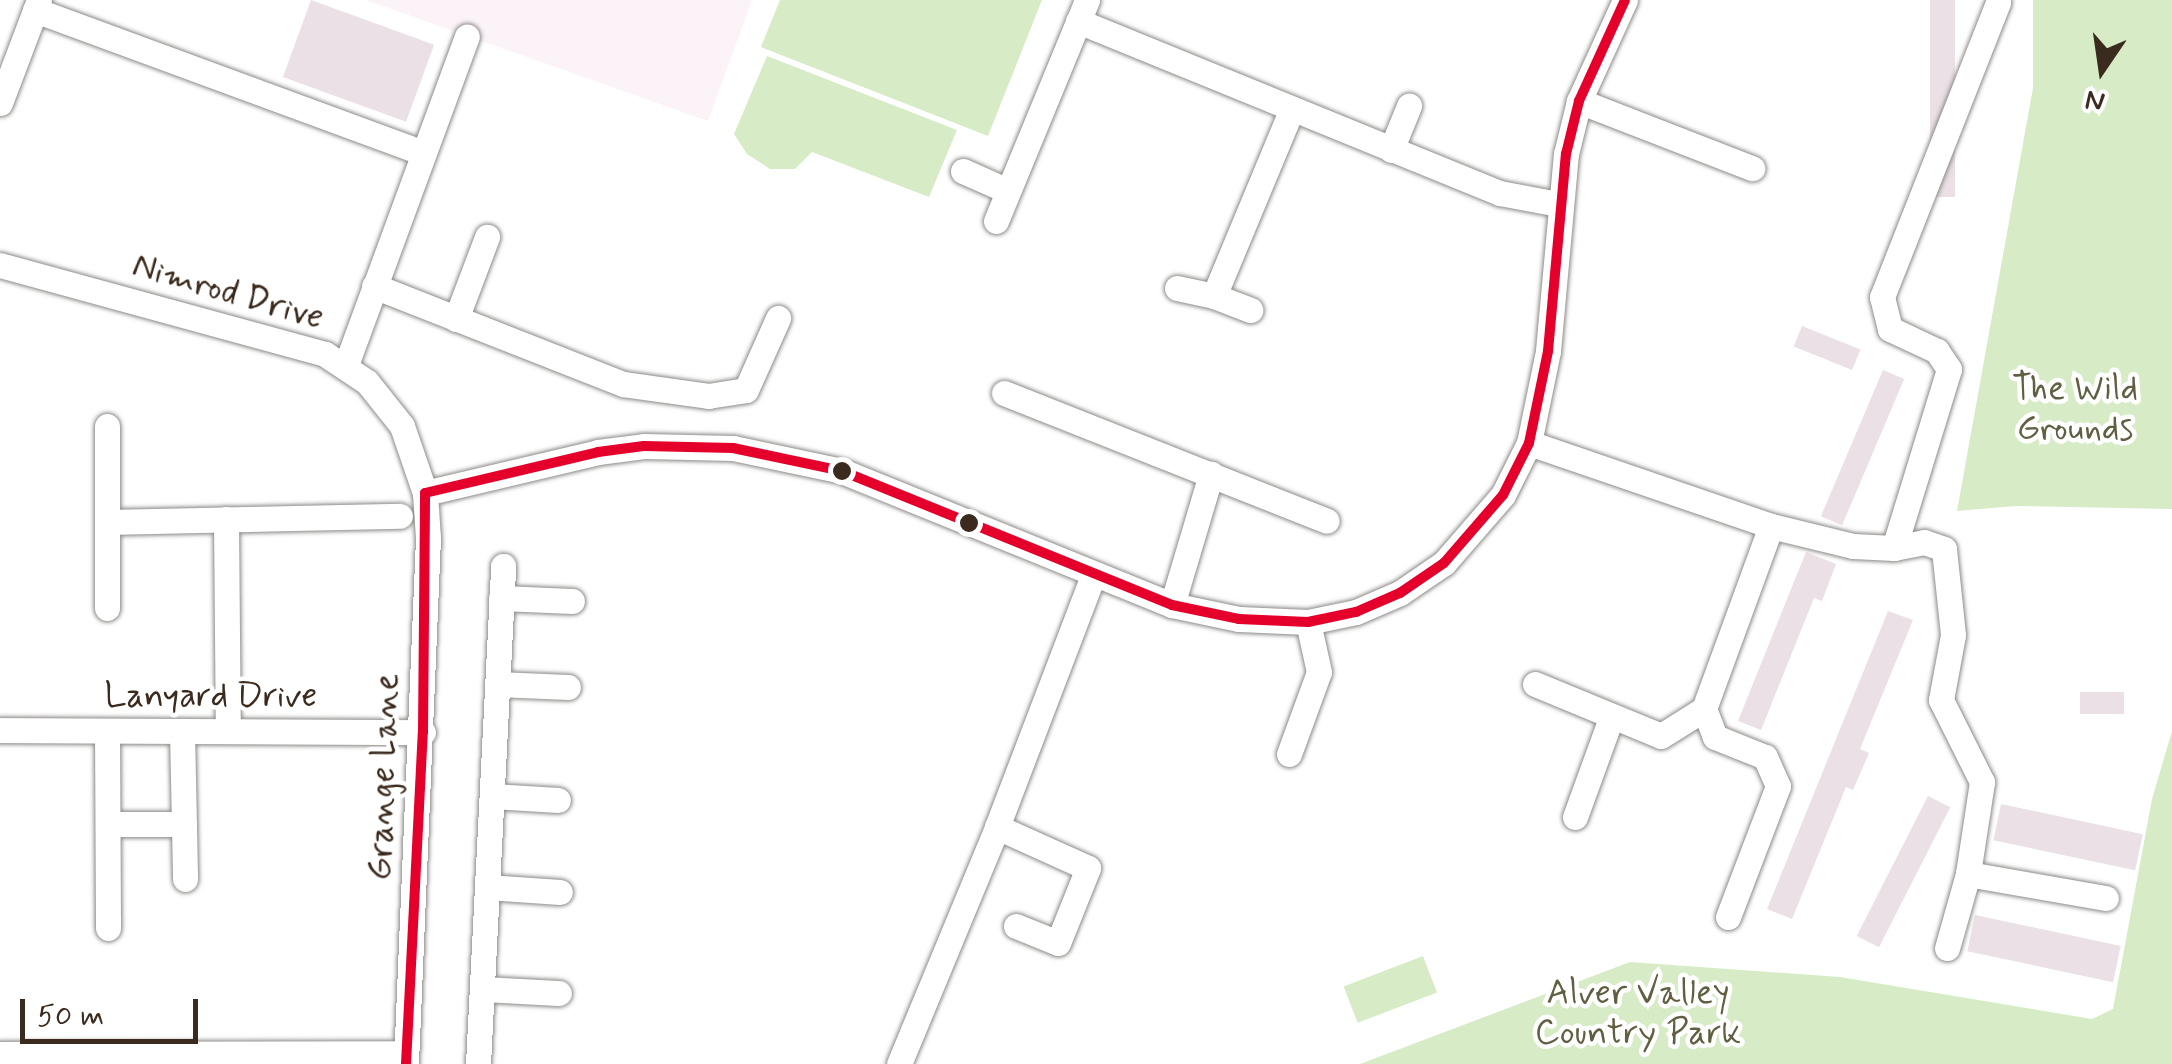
<!DOCTYPE html>
<html>
<head>
<meta charset="utf-8">
<style>
	body { margin:0 }
	#map { position:relative; width:2172px; height:1064px; overflow:hidden; background:#fff; font-family:Mynerve,sans-serif }
	div>[style] { position:absolute }
	[style*='--x'] { left:calc(var(--x)*1px); top:calc(var(--y)*1px); width:calc(var(--w)*1px); rotate:calc(var(--a)*1deg) }
	.built>* { inset:0; background:#fcf3f8 }
	.green>* { inset:0; background:#d7ecc6; transform-origin:0 0 }
	.building>* { inset:0; background:#eae0e6; transform-origin:0 0 }
	.roads { filter:drop-shadow(0 0 2px #8e8b88) drop-shadow(0 0 2px #8e8b88) }
	.street>* { height:25px; margin:-12.5px; padding:0 12.5px; transform-origin:12.5px; border-radius:12.5px; background:#fff }
	.bus-1>* { height:10px; margin:-5px; padding:0 5px; transform-origin:5px; border-radius:5px; background:#e4002b }
	.dots>* { width:28px; height:28px; translate:-50% -50%; box-sizing:border-box; border:5px solid #fff; border-radius:50% }
	span { translate:-50% -50%; white-space:nowrap; text-align:center; line-height:1.15; -webkit-text-stroke:9px #fff; paint-order:stroke }
	.street-label { font-size:35px; color:#3b2a1e }
	.park-label { font-size:35px; color:#605f42 }
	.north { position:absolute; left:2052px; top:20px; width:100px; height:100px; -webkit-text-stroke:8px #fff; paint-order:stroke; rotate:193deg; font-size:28px; font-weight:700; line-height:40px; text-align:center; color:#3b2a1e }
	.north::after { content:''; display:block; margin:auto; width:35px; height:45px; background:#3b2a1e; clip-path:polygon(50% 0,100% 100%,50% 72%,0 100%) }
	.scale { position:absolute; left:20px; top:999px; width:178px; height:45px; box-sizing:border-box; border:5px solid #3b2a1e; border-top:0; padding-left:12px; font-size:30px; line-height:35px; white-space:nowrap; color:#3b2a1e; -webkit-text-stroke:8px #fff; paint-order:stroke }
</style>
</head>
<body>
<div id="map">
	<div class="built">
		<i style="clip-path:polygon(366px 0,752px 0,708px 121px)"></i>
	</div>
	<div class="green">
		<i style="clip-path:polygon(780px 0,1042px 0,988px 136px,761px 47px)"></i>
		<i style="clip-path:polygon(2033px 0,2172px 0,2172px 509px,2015px 506px,1957px 511px,2033px 88px)"></i>
		<i style="clip-path:polygon(767px 56px,957px 130px,929px 197px,812px 152px,795px 169px,770px 169px,747px 154px,734px 134px)"></i>
		<i style="clip-path:polygon(2172px 731px,2172px 1064px,1360px 1064px,1630px 962px,1840px 977px,2092px 1019px,2113px 1009px,2152px 799px)"></i>
		<i style="left:1423px;top:956px;width:39px;height:85px;rotate:69deg"></i>
	</div>
	<div class="building">
		<i style="left:311px;top:0;width:131px;height:82px;rotate:20deg"></i>
		<i style="left:1930px;top:0;width:25px;height:197px"></i>
		<i style="left:1802px;top:326px;width:63px;height:22px;rotate:22deg"></i>
		<i style="left:1883px;top:370px;width:23px;height:159px;rotate:23deg"></i>
		<i style="clip-path:polygon(1806px 552px,1836px 564px,1822px 601px,1814px 598px,1761px 730px,1738px 721px)"></i>
		<i style="clip-path:polygon(1888px 611px,1913px 620px,1860px 749px,1869px 753px,1853px 790px,1846px 787px,1792px 919px,1767px 909px)"></i>
		<i style="left:2080px;top:692px;width:44px;height:22px"></i>
		<i style="left:1928px;top:796px;width:25px;height:157px;rotate:27deg"></i>
		<i style="left:2001px;top:804px;width:145px;height:37px;rotate:12deg"></i>
		<i style="left:1975px;top:915px;width:149px;height:37px;rotate:12deg"></i>
	</div>
	<div class="roads">
		<div class="street">
			<i style="--x:35;--y:10;--w:414;--a:20.2"></i>
			<i style="--x:1078;--y:21;--w:456;--a:22.2"></i>
			<i style="--x:1500;--y:193;--w:59;--a:10.7"></i>
			<i style="--x:1579;--y:101;--w:186;--a:21.2"></i>
			<i style="--x:0;--y:103;--w:110;--a:-69.3"></i>
			<i style="--x:1391;--y:150;--w:48;--a:-67.8"></i>
			<i style="--x:963;--y:171;--w:49;--a:24"></i>
			<i style="--x:996;--y:221;--w:239;--a:-67.6"></i>
			<i style="--x:0;--y:265;--w:337;--a:15.3"></i>
			<i style="--x:325;--y:354;--w:50;--a:33.7"></i>
			<i style="--x:367;--y:382;--w:56;--a:51.5"></i>
			<i style="--x:402;--y:426;--w:71;--a:71.1"></i>
			<i style="--x:425;--y:493;--w:45;--a:86.2"></i>
			<i style="--x:428;--y:538;--w:526;--a:92.4"></i>
			<i style="--x:374;--y:286;--w:268;--a:21.5"></i>
			<i style="--x:623;--y:384;--w:86;--a:8"></i>
			<i style="--x:708;--y:396;--w:38;--a:-9"></i>
			<i style="--x:746;--y:390;--w:79;--a:-66"></i>
			<i style="--x:1177;--y:288;--w:38;--a:12"></i>
			<i style="--x:1214;--y:296;--w:39;--a:21"></i>
			<i style="--x:1214;--y:296;--w:200;--a:-67.4"></i>
			<i style="--x:456;--y:319;--w:88;--a:-69.3"></i>
			<i style="--x:346;--y:365;--w:350;--a:-69.8"></i>
			<i style="--x:1004;--y:393;--w:347;--a:21.6"></i>
			<i style="--x:107;--y:426;--w:182;--a:90"></i>
			<i style="--x:1529;--y:443;--w:256;--a:18.9"></i>
			<i style="--x:1771;--y:526;--w:84;--a:13.7"></i>
			<i style="--x:1853;--y:546;--w:41;--a:2.8"></i>
			<i style="--x:1894;--y:548;--w:31;--a:-11"></i>
			<i style="--x:1924;--y:542;--w:21;--a:19"></i>
			<i style="--x:1944;--y:549;--w:86;--a:84"></i>
			<i style="--x:1953;--y:635;--w:66;--a:100.5"></i>
			<i style="--x:1941;--y:700;--w:92;--a:63.4"></i>
			<i style="--x:1982;--y:782;--w:93;--a:98.7"></i>
			<i style="--x:1968;--y:874;--w:77;--a:105.8"></i>
			<i style="--x:425;--y:493;--w:178;--a:-13.3"></i>
			<i style="--x:598;--y:452;--w:46;--a:-7.4"></i>
			<i style="--x:644;--y:446;--w:89;--a:1.3"></i>
			<i style="--x:733;--y:448;--w:111;--a:11.9"></i>
			<i style="--x:842;--y:471;--w:356;--a:22.1"></i>
			<i style="--x:1172;--y:605;--w:68;--a:11.8"></i>
			<i style="--x:1239;--y:619;--w:69;--a:2.5"></i>
			<i style="--x:1308;--y:622;--w:49;--a:-11.8"></i>
			<i style="--x:1356;--y:612;--w:48;--a:-23.4"></i>
			<i style="--x:1400;--y:593;--w:53;--a:-34.3"></i>
			<i style="--x:1444;--y:563;--w:90;--a:-49.1"></i>
			<i style="--x:1503;--y:495;--w:58;--a:-63.4"></i>
			<i style="--x:1529;--y:443;--w:94;--a:-78.3"></i>
			<i style="--x:1548;--y:351;--w:198;--a:-84.8"></i>
			<i style="--x:1566;--y:154;--w:55;--a:-76.2"></i>
			<i style="--x:1579;--y:101;--w:111;--a:-65.5"></i>
			<i style="--x:226;--y:519;--w:212;--a:89.5"></i>
			<i style="--x:107;--y:522;--w:293;--a:-1.2"></i>
			<i style="--x:1894;--y:548;--w:187;--a:-72.9"></i>
			<i style="--x:1949;--y:369;--w:22;--a:-124"></i>
			<i style="--x:1937;--y:351;--w:52;--a:-154.9"></i>
			<i style="--x:1890;--y:329;--w:33;--a:-104"></i>
			<i style="--x:1882;--y:297;--w:317;--a:-68.5"></i>
			<i style="--x:501;--y:598;--w:71;--a:2.4"></i>
			<i style="--x:1172;--y:605;--w:137;--a:-73.4"></i>
			<i style="--x:497;--y:684;--w:71;--a:2.4"></i>
			<i style="--x:1535;--y:684;--w:136;--a:22.4"></i>
			<i style="--x:1661;--y:736;--w:51;--a:-32.1"></i>
			<i style="--x:0;--y:730;--w:423;--a:0.3"></i>
			<i style="--x:107;--y:731;--w:197;--a:89.7"></i>
			<i style="--x:182;--y:731;--w:148;--a:88.8"></i>
			<i style="--x:1289;--y:754;--w:87;--a:-69.9"></i>
			<i style="--x:1319;--y:672;--w:51;--a:-102.4"></i>
			<i style="--x:492;--y:796;--w:66;--a:3.5"></i>
			<i style="--x:1575;--y:817;--w:105;--a:-70"></i>
			<i style="--x:108;--y:824;--w:76;--a:0"></i>
			<i style="--x:1968;--y:874;--w:140;--a:9.9"></i>
			<i style="--x:487;--y:887;--w:73;--a:3.9"></i>
			<i style="--x:1728;--y:917;--w:140;--a:-69.1"></i>
			<i style="--x:1778;--y:786;--w:32;--a:-114"></i>
			<i style="--x:1765;--y:757;--w:54;--a:-158.2"></i>
			<i style="--x:1715;--y:737;--w:30;--a:-111"></i>
			<i style="--x:1704;--y:709;--w:195;--a:-69.9"></i>
			<i style="--x:1016;--y:926;--w:45;--a:22"></i>
			<i style="--x:1058;--y:943;--w:81;--a:-68.2"></i>
			<i style="--x:1088;--y:868;--w:100;--a:-155.7"></i>
			<i style="--x:997;--y:827;--w:269;--a:-69.1"></i>
			<i style="--x:482;--y:989;--w:77;--a:3"></i>
			<i style="--x:0;--y:1054;--w:406;--a:-0.1"></i>
			<i style="--x:478;--y:1064;--w:499;--a:-87.1"></i>
			<i style="--x:899;--y:1064;--w:256;--a:-67.5"></i>
		</div>
	</div>
	<div class="bus-1">
		<i style="--x:406;--y:1064;--w:332;--a:-87.1"></i>
		<i style="--x:423;--y:732;--w:239;--a:-89.5"></i>
		<i style="--x:425;--y:493;--w:178;--a:-13.3"></i>
		<i style="--x:598;--y:452;--w:46;--a:-7.4"></i>
		<i style="--x:644;--y:446;--w:89;--a:1.3"></i>
		<i style="--x:733;--y:448;--w:111;--a:11.9"></i>
		<i style="--x:842;--y:471;--w:356;--a:22.1"></i>
		<i style="--x:1172;--y:605;--w:68;--a:11.8"></i>
		<i style="--x:1239;--y:619;--w:69;--a:2.5"></i>
		<i style="--x:1308;--y:622;--w:49;--a:-11.8"></i>
		<i style="--x:1356;--y:612;--w:48;--a:-23.4"></i>
		<i style="--x:1400;--y:593;--w:53;--a:-34.3"></i>
		<i style="--x:1444;--y:563;--w:90;--a:-49.1"></i>
		<i style="--x:1503;--y:495;--w:58;--a:-63.4"></i>
		<i style="--x:1529;--y:443;--w:94;--a:-78.3"></i>
		<i style="--x:1548;--y:351;--w:198;--a:-84.8"></i>
		<i style="--x:1566;--y:154;--w:55;--a:-76.2"></i>
		<i style="--x:1579;--y:101;--w:111;--a:-65.5"></i>
	</div>
	<div class="dots">
		<i style="left:842px;top:471px;background:#3b2a1e"></i>
		<i style="left:969px;top:523px;background:#3b2a1e"></i>
	</div>
	<div class="street-label">
		<span style="left:228px;top:292px;rotate:16deg">Nimrod Drive</span>
		<span style="left:211px;top:696px">Lanyard Drive</span>
		<span style="left:384px;top:777px;rotate:-88deg">Grange Lane</span>
	</div>
	<div class="park-label">
		<span style="left:2075px;top:409px">The Wild<br>Grounds</span>
		<span style="left:1638px;top:1013px">Alver Valley<br>Country Park</span>
	</div>
	<div class="north">N</div>
	<div class="scale">50 m</div>
</div>
</body>
</html>
